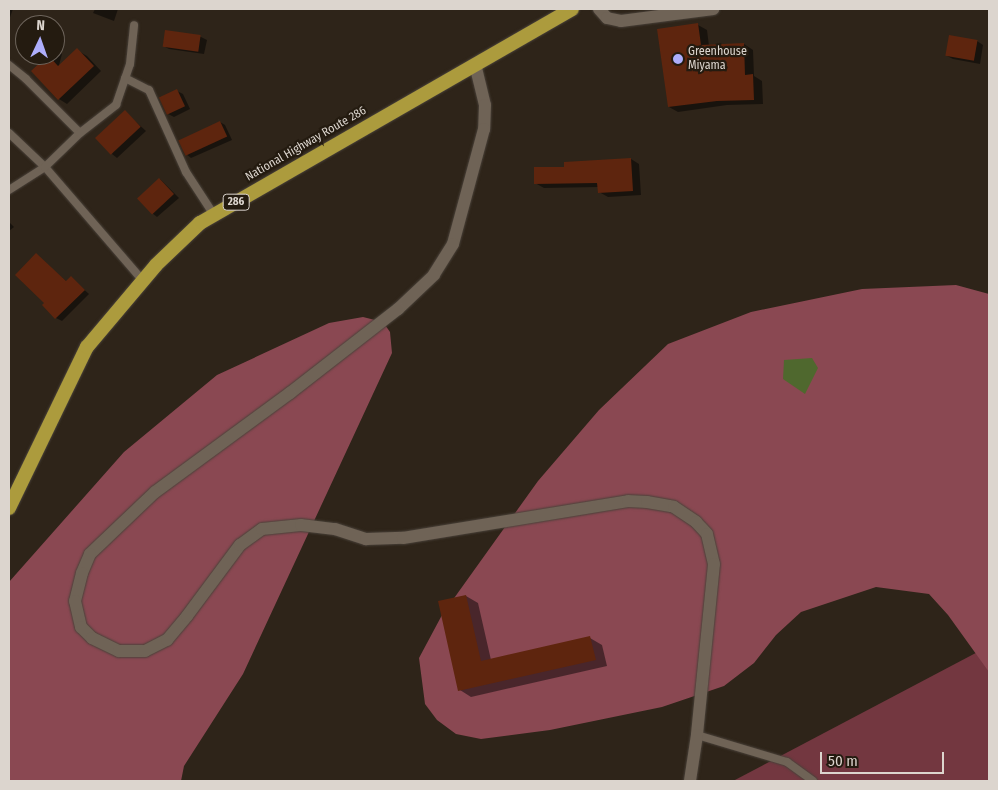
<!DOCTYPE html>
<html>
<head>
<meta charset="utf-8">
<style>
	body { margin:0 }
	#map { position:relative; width:998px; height:790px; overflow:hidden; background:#2e2419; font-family:"Fira Sans Condensed",sans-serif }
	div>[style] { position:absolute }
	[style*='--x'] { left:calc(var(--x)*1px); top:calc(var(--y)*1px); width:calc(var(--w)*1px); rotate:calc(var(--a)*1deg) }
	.green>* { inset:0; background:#733740 }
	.forest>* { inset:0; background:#8a4852 }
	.water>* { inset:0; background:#4f682e }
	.shadow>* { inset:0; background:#0007 }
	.building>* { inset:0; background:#5e250e; transform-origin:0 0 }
	.roads { filter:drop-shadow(0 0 1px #494139) drop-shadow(0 0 1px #494139) }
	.service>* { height:8px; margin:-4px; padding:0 4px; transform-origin:4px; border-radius:4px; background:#6f6356 }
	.minor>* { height:12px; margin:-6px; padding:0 6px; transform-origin:6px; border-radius:6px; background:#6f6356 }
	.trunk>* { height:14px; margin:-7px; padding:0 7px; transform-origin:7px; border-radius:7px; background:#ac9b3d }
	.dots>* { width:14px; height:14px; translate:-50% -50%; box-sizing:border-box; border:2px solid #241b10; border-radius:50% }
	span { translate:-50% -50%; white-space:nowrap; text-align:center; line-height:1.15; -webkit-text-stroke:4.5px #241b10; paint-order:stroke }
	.shield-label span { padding:1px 4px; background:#241b10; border:1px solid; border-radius:4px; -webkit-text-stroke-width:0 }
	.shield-label { font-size:11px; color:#dcd5ce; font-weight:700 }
	.poi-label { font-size:12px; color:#dcd5ce }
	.left { translate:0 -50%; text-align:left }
	.street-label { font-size:12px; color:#dcd5ce }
	.frame { position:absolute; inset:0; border:10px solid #dcd5ce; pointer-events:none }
	.north { position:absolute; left:15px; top:15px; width:50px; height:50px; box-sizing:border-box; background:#241b10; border:1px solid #6e655c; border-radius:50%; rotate:3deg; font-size:14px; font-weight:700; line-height:20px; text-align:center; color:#dcd5ce }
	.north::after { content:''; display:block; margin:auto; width:18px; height:22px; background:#aeaefb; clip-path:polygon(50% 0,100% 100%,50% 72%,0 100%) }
	.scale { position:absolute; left:820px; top:752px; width:124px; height:22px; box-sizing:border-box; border:2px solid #dcd5ce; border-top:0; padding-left:6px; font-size:15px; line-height:18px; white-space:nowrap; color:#dcd5ce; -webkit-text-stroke:4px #241b10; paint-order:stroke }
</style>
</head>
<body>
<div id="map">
	<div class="green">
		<i style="clip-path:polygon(989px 646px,989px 781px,733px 781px)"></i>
	</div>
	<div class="forest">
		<i style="clip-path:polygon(956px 285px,989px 294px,989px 672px,948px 615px,929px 594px,876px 587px,801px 612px,776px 635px,754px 663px,724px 686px,662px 707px,550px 730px,481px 739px,456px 734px,437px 720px,425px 704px,419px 658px,442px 615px,538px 481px,599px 410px,668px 344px,751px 312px,862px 289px)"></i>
		<i style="clip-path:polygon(363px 317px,383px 322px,390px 332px,392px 353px,243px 674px,184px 766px,181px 781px,9px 781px,9px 582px,124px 452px,217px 375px,329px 323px)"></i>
	</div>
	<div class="water">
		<i style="clip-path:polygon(812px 358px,818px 368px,805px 394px,783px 379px,784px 360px)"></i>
	</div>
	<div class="shadow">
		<i style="clip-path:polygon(9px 9px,13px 9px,9px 20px)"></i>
		<i style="clip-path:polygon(95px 9px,118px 9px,114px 21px,93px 13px)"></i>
		<i style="clip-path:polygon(698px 25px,707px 30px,709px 46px,744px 44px,753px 50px,754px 76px,762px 81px,763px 104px,727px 105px,678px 112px,669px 107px)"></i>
		<i style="clip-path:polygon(166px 31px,201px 37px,207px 40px,204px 54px,169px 49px,163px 46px)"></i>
		<i style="clip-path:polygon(977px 41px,983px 45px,980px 64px,953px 59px,947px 56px)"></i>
		<i style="clip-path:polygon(55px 50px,62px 54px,58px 69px,80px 52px,87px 56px,101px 71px,67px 104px,59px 99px,32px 71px,50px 55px,55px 55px)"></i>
		<i style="clip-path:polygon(177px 91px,183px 94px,190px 109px,174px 117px,168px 114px)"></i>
		<i style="clip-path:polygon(125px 112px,146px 131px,117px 158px,112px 154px)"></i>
		<i style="clip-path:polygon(220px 122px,225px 125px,232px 140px,191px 158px,186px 154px)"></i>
		<i style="clip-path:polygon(631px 159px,639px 164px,641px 195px,608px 197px,599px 192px,599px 187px,544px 188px,535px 183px,566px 168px)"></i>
		<i style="clip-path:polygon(160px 179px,179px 198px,157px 217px,152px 213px)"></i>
		<i style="clip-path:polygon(9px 222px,14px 227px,9px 231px)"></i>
		<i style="clip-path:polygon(36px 255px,67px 282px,71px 278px,89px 294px,62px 321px,56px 318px,46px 303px)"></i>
		<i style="clip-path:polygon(466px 596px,478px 603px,491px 660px,590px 638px,602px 645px,607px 666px,471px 697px,460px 690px)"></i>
	</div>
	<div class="building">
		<i style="clip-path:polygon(698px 23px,701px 45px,744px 43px,745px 75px,753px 74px,754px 100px,717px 101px,668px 107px,657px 29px)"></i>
		<i style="left:165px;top:30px;width:36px;height:17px;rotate:8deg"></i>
		<i style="left:949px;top:35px;width:29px;height:21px;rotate:10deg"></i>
		<i style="clip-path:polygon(77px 48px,94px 66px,58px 100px,31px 71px,48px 55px,58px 66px)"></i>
		<i style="left:177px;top:89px;width:19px;height:20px;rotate:65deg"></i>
		<i style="left:125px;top:110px;width:23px;height:41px;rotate:47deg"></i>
		<i style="left:220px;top:121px;width:17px;height:46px;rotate:65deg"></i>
		<i style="clip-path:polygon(631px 158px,633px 191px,598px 193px,597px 183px,534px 184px,534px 167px,564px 167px,564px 162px)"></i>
		<i style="left:159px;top:178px;width:22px;height:30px;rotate:47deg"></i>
		<i style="clip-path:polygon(36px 253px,66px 281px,71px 276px,85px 290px,55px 319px,42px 305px,44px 303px,15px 275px)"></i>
		<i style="clip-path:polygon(466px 595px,481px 661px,590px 636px,596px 660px,458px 691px,438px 601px)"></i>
	</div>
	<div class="roads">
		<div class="service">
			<i style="--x:9;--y:65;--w:22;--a:39"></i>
			<i style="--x:26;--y:79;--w:76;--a:45"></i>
			<i style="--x:125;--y:78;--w:27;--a:27"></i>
			<i style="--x:149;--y:90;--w:90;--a:65.7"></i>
			<i style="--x:186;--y:172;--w:51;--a:56.9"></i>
			<i style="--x:9;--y:133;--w:50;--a:43.4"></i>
			<i style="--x:45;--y:167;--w:150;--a:49.3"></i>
			<i style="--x:9;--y:190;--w:43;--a:-32.6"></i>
			<i style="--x:45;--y:167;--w:49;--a:-44.2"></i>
			<i style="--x:80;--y:133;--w:46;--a:-37.9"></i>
			<i style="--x:116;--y:105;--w:43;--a:-71.1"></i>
			<i style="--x:130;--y:64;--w:39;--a:-84"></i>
			<i style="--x:697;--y:735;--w:94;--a:16.7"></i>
			<i style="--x:787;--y:762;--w:32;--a:36"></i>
		</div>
		<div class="minor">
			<i style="--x:599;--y:9;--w:12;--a:48"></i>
			<i style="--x:607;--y:18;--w:14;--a:12"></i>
			<i style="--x:621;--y:21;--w:93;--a:-7.4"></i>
			<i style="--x:475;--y:64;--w:42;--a:76.3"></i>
			<i style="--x:485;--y:105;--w:24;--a:92"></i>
			<i style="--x:484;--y:129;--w:119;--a:105.1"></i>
			<i style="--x:453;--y:244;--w:36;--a:122"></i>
			<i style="--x:434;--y:275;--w:50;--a:136.6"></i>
			<i style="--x:398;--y:309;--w:137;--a:142.1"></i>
			<i style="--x:290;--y:393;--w:167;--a:143.7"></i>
			<i style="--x:155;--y:492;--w:90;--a:136.4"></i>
			<i style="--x:90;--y:554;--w:21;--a:113"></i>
			<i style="--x:82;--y:573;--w:29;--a:104"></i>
			<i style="--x:75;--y:601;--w:27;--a:77"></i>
			<i style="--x:81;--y:627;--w:16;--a:45"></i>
			<i style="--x:92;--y:638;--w:30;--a:26"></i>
			<i style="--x:119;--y:651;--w:26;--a:0"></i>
			<i style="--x:145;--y:651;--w:25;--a:-27"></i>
			<i style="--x:167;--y:640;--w:31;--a:-50"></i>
			<i style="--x:187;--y:616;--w:89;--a:-53.3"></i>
			<i style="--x:240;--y:545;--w:27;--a:-36"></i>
			<i style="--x:262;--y:529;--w:39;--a:-6"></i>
			<i style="--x:301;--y:525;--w:34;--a:7"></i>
			<i style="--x:335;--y:529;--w:33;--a:18"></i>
			<i style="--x:366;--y:539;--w:37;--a:-2"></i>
			<i style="--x:403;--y:538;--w:228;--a:-9.3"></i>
			<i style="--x:628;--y:501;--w:19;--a:3"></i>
			<i style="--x:647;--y:502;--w:27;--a:10"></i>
			<i style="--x:674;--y:507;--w:27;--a:34"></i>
			<i style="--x:696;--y:522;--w:16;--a:47"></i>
			<i style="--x:707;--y:534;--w:31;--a:77"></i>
			<i style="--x:714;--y:564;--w:172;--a:95.7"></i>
			<i style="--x:697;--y:735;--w:47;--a:98.7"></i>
		</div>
		<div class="trunk">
			<i style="--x:9;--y:508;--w:179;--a:-64.2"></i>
			<i style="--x:87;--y:347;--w:107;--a:-49.9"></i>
			<i style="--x:156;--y:265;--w:61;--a:-43.7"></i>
			<i style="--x:200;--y:223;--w:429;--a:-29.9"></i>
		</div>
	</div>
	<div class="dots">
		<i style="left:678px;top:59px;background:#aeaefb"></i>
	</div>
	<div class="shield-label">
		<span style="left:236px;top:202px">286</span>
	</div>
	<div class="poi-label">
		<span class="left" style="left:688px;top:59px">Greenhouse<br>Miyama</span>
	</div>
	<div class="street-label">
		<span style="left:306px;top:144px;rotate:-30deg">National Highway Route 286</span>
	</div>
	<div class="frame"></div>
	<div class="north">N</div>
	<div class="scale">50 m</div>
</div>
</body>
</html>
